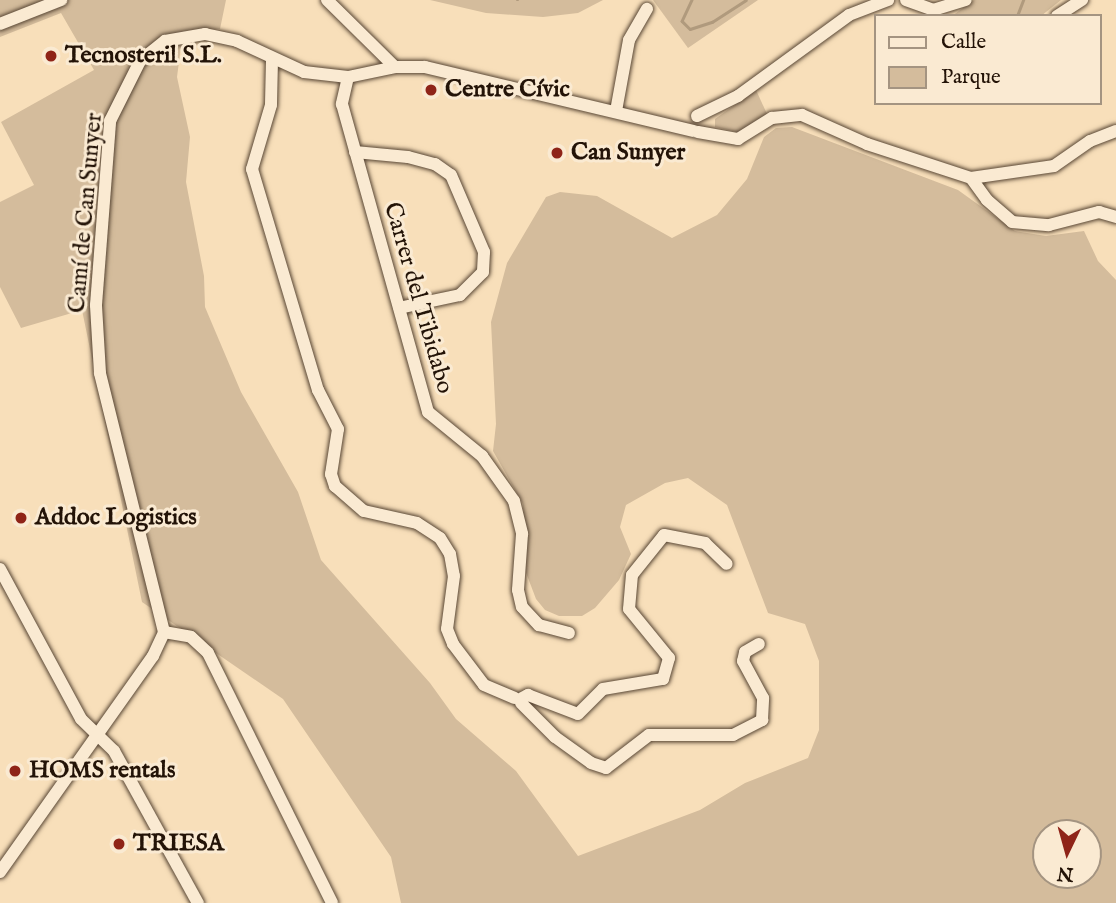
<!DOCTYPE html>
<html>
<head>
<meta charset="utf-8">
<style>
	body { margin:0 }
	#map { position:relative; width:1116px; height:903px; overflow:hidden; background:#f8dfba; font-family:"IM FELL English",serif }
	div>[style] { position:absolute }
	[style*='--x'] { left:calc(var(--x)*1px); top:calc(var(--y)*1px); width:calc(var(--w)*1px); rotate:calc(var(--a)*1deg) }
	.green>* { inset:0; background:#d4bc9c }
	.stream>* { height:2.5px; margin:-1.25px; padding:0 1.25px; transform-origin:1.25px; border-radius:1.25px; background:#b09a7d }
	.roads { filter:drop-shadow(0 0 2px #584634) drop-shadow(0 0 2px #584634) }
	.minor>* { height:12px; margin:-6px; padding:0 6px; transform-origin:6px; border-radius:6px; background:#faead2 }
	.dots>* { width:19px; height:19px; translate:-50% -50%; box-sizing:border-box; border:4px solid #faead2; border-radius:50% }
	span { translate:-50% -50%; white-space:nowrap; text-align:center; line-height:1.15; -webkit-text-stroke:6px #faead2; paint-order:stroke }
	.poi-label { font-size:24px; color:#231307; font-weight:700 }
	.left { translate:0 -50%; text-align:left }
	.street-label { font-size:24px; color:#231307 }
	.legend { position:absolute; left:874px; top:14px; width:228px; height:91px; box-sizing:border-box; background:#faead2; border:2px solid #a49481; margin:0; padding:9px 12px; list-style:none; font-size:21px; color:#231307 }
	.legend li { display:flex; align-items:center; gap:14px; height:35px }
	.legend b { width:35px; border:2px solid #a49481 }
	.north { position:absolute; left:1032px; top:819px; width:70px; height:70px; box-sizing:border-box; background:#faead2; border:2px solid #a49481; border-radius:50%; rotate:185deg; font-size:19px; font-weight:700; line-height:28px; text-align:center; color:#231307 }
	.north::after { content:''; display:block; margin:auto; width:24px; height:32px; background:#8f2418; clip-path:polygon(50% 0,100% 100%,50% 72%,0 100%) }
</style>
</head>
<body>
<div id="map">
	<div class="green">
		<i style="clip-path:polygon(evenodd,0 0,226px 0,220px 29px,183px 31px,177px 77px,190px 137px,186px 182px,204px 276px,205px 307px,241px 392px,298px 492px,321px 560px,430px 683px,456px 719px,516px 771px,578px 856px,700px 810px,745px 783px,808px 758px,819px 730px,819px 661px,805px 624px,768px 613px,727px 505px,688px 478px,665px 483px,626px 505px,620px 527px,631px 554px,619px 580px,595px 608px,582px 616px,559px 616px,545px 610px,536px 599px,525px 570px,523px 504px,493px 451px,496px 424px,491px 322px,507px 263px,546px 197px,560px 192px,597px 196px,672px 238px,717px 215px,747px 179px,764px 137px,776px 128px,792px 127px,958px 190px,1015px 231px,1046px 236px,1084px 231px,1098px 261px,1116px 280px,1116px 903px,401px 903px,391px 857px,283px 699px,142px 602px,82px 310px,21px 328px,0 287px,0 202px,34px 185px,1px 122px,94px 70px,61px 13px,0 37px,0 0,1046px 833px,1088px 833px,1088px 875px,1046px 875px,1046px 833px)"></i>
		<i style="clip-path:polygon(430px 0,603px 0,578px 13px,543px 17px,486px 13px)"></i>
		<i style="clip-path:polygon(653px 0,758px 0,688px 48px)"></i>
		<i style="clip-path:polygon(974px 0,1061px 0,1041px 16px,952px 16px)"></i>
		<i style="clip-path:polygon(756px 90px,767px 114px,742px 133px,715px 127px,715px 119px)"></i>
	</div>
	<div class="stream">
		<i style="--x:517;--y:0;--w:1;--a:0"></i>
		<i style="--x:692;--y:0;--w:23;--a:115"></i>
		<i style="--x:682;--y:21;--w:11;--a:45"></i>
		<i style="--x:690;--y:29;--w:23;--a:-18"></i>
		<i style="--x:712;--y:22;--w:40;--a:-32.9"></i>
		<i style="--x:1017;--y:16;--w:17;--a:-69"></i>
	</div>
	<div class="roads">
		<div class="minor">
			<i style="--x:327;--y:0;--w:95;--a:44.6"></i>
			<i style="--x:906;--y:0;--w:29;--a:20"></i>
			<i style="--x:933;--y:10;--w:34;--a:-17"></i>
			<i style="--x:1057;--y:16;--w:30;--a:-33"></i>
			<i style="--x:0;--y:24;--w:66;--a:-21.5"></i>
			<i style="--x:272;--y:60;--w:45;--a:91.3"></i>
			<i style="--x:271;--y:105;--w:67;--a:106.5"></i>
			<i style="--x:252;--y:169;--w:231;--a:73.4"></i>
			<i style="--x:318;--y:390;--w:44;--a:62.9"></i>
			<i style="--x:338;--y:429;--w:46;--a:98.8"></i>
			<i style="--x:331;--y:474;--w:13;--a:72"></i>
			<i style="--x:335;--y:486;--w:38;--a:41"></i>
			<i style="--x:364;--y:511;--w:54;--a:12.8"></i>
			<i style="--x:417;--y:523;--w:27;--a:33"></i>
			<i style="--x:440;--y:538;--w:19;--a:58"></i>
			<i style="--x:450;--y:554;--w:22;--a:80"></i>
			<i style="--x:454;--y:576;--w:53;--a:97.5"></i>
			<i style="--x:447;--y:629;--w:16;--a:68"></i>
			<i style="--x:453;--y:644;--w:51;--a:52.9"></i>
			<i style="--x:484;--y:685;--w:33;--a:23"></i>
			<i style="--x:348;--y:77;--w:28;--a:103"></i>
			<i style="--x:342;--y:104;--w:320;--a:74.4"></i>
			<i style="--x:428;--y:412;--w:70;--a:39.2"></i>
			<i style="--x:482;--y:456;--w:55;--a:54.6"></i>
			<i style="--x:514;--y:501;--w:34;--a:76"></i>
			<i style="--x:522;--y:534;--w:56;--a:94.1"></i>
			<i style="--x:518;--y:590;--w:17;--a:77"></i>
			<i style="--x:522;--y:607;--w:25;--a:47"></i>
			<i style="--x:539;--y:625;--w:31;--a:15"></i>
			<i style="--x:616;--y:111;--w:72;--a:-79.6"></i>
			<i style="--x:629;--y:40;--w:36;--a:-60"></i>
			<i style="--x:697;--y:116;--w:46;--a:-26"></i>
			<i style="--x:738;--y:96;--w:137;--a:-36.1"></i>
			<i style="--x:849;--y:15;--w:42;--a:-21"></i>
			<i style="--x:698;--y:132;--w:41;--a:9.9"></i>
			<i style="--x:738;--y:139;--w:40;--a:-32"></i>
			<i style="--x:772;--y:118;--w:30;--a:-6"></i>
			<i style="--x:802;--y:115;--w:71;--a:24"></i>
			<i style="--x:867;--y:144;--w:109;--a:18.1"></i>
			<i style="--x:971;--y:178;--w:84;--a:-8.2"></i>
			<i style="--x:1054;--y:166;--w:44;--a:-34.8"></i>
			<i style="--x:1090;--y:141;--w:28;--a:-21"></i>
			<i style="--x:355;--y:152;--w:53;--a:5.4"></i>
			<i style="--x:408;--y:157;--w:28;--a:15"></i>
			<i style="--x:435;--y:164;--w:19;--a:35"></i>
			<i style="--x:451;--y:175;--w:84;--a:66.8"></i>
			<i style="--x:484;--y:252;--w:20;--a:93"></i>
			<i style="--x:483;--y:272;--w:33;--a:135"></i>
			<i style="--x:460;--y:295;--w:62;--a:168"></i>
			<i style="--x:971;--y:178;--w:27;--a:54"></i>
			<i style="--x:987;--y:200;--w:33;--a:41"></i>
			<i style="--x:1012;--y:222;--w:37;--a:5"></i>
			<i style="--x:1049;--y:225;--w:52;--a:-14.6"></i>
			<i style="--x:1099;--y:212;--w:18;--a:16"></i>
			<i style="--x:0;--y:569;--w:170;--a:61.6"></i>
			<i style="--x:81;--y:719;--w:46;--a:44.1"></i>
			<i style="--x:114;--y:751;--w:174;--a:61.1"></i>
			<i style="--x:164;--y:632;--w:27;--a:10"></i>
			<i style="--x:191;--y:637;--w:23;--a:43"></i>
			<i style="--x:208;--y:653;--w:279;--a:63.6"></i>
			<i style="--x:522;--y:698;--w:7;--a:-27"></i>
			<i style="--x:528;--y:695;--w:53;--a:20.8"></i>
			<i style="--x:578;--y:714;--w:35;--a:-45"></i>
			<i style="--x:603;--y:689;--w:61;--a:-9.5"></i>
			<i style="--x:663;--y:679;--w:22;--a:-74"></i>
			<i style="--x:669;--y:658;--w:63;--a:-129.2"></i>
			<i style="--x:629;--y:609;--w:34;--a:-85"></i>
			<i style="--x:632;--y:575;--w:51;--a:-51.3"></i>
			<i style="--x:664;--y:535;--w:42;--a:11"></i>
			<i style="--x:705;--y:543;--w:30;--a:44"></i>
			<i style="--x:521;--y:703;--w:48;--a:45"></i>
			<i style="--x:555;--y:737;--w:44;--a:35.8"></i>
			<i style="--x:591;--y:763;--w:16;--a:18"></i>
			<i style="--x:606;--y:768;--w:54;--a:-37.5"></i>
			<i style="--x:649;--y:735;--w:84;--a:0"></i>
			<i style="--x:733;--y:735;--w:33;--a:-27"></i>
			<i style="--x:762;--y:720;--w:22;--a:-87"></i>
			<i style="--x:763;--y:698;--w:42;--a:-118.4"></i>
			<i style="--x:743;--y:661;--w:9;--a:-77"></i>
			<i style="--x:745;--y:652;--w:16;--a:-30"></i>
			<i style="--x:0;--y:872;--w:265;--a:-54.7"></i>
			<i style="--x:153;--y:656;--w:26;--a:-65"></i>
			<i style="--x:164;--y:632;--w:267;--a:-103.9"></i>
			<i style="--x:100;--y:373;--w:68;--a:-93.4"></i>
			<i style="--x:96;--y:305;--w:185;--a:-85.6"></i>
			<i style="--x:110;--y:121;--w:67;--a:-63.4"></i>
			<i style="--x:140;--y:61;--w:32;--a:-39"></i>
			<i style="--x:165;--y:41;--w:41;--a:-9.9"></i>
			<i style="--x:205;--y:34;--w:33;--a:12"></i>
			<i style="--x:237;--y:41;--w:74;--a:24.8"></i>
			<i style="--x:304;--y:72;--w:44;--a:6.5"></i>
			<i style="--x:348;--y:77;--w:48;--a:-12"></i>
			<i style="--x:395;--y:67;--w:30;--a:0"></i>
			<i style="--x:425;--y:67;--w:276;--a:13.4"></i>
		</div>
	</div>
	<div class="dots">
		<i style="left:51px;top:56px;background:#8f2418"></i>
		<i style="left:431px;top:90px;background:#8f2418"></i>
		<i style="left:557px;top:153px;background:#8f2418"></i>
		<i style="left:21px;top:518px;background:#8f2418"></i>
		<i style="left:15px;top:771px;background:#8f2418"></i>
		<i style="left:119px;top:844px;background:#8f2418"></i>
	</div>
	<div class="poi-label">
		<span class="left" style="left:65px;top:56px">Tecnosteril S.L.</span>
		<span class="left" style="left:445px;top:90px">Centre Cívic</span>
		<span class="left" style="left:571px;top:153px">Can Sunyer</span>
		<span class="left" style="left:35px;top:518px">Addoc Logistics</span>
		<span class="left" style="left:29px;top:771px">HOMS rentals</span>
		<span class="left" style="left:133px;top:844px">TRIESA</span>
	</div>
	<div class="street-label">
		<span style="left:86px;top:213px;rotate:-85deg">Camí de Can Sunyer</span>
		<span style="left:418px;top:298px;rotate:74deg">Carrer del Tibidabo</span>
	</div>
	<ul class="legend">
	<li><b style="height:9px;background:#faead2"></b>Calle</li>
	<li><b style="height:19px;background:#d4bc9c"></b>Parque</li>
	</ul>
	<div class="north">N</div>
</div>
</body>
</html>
